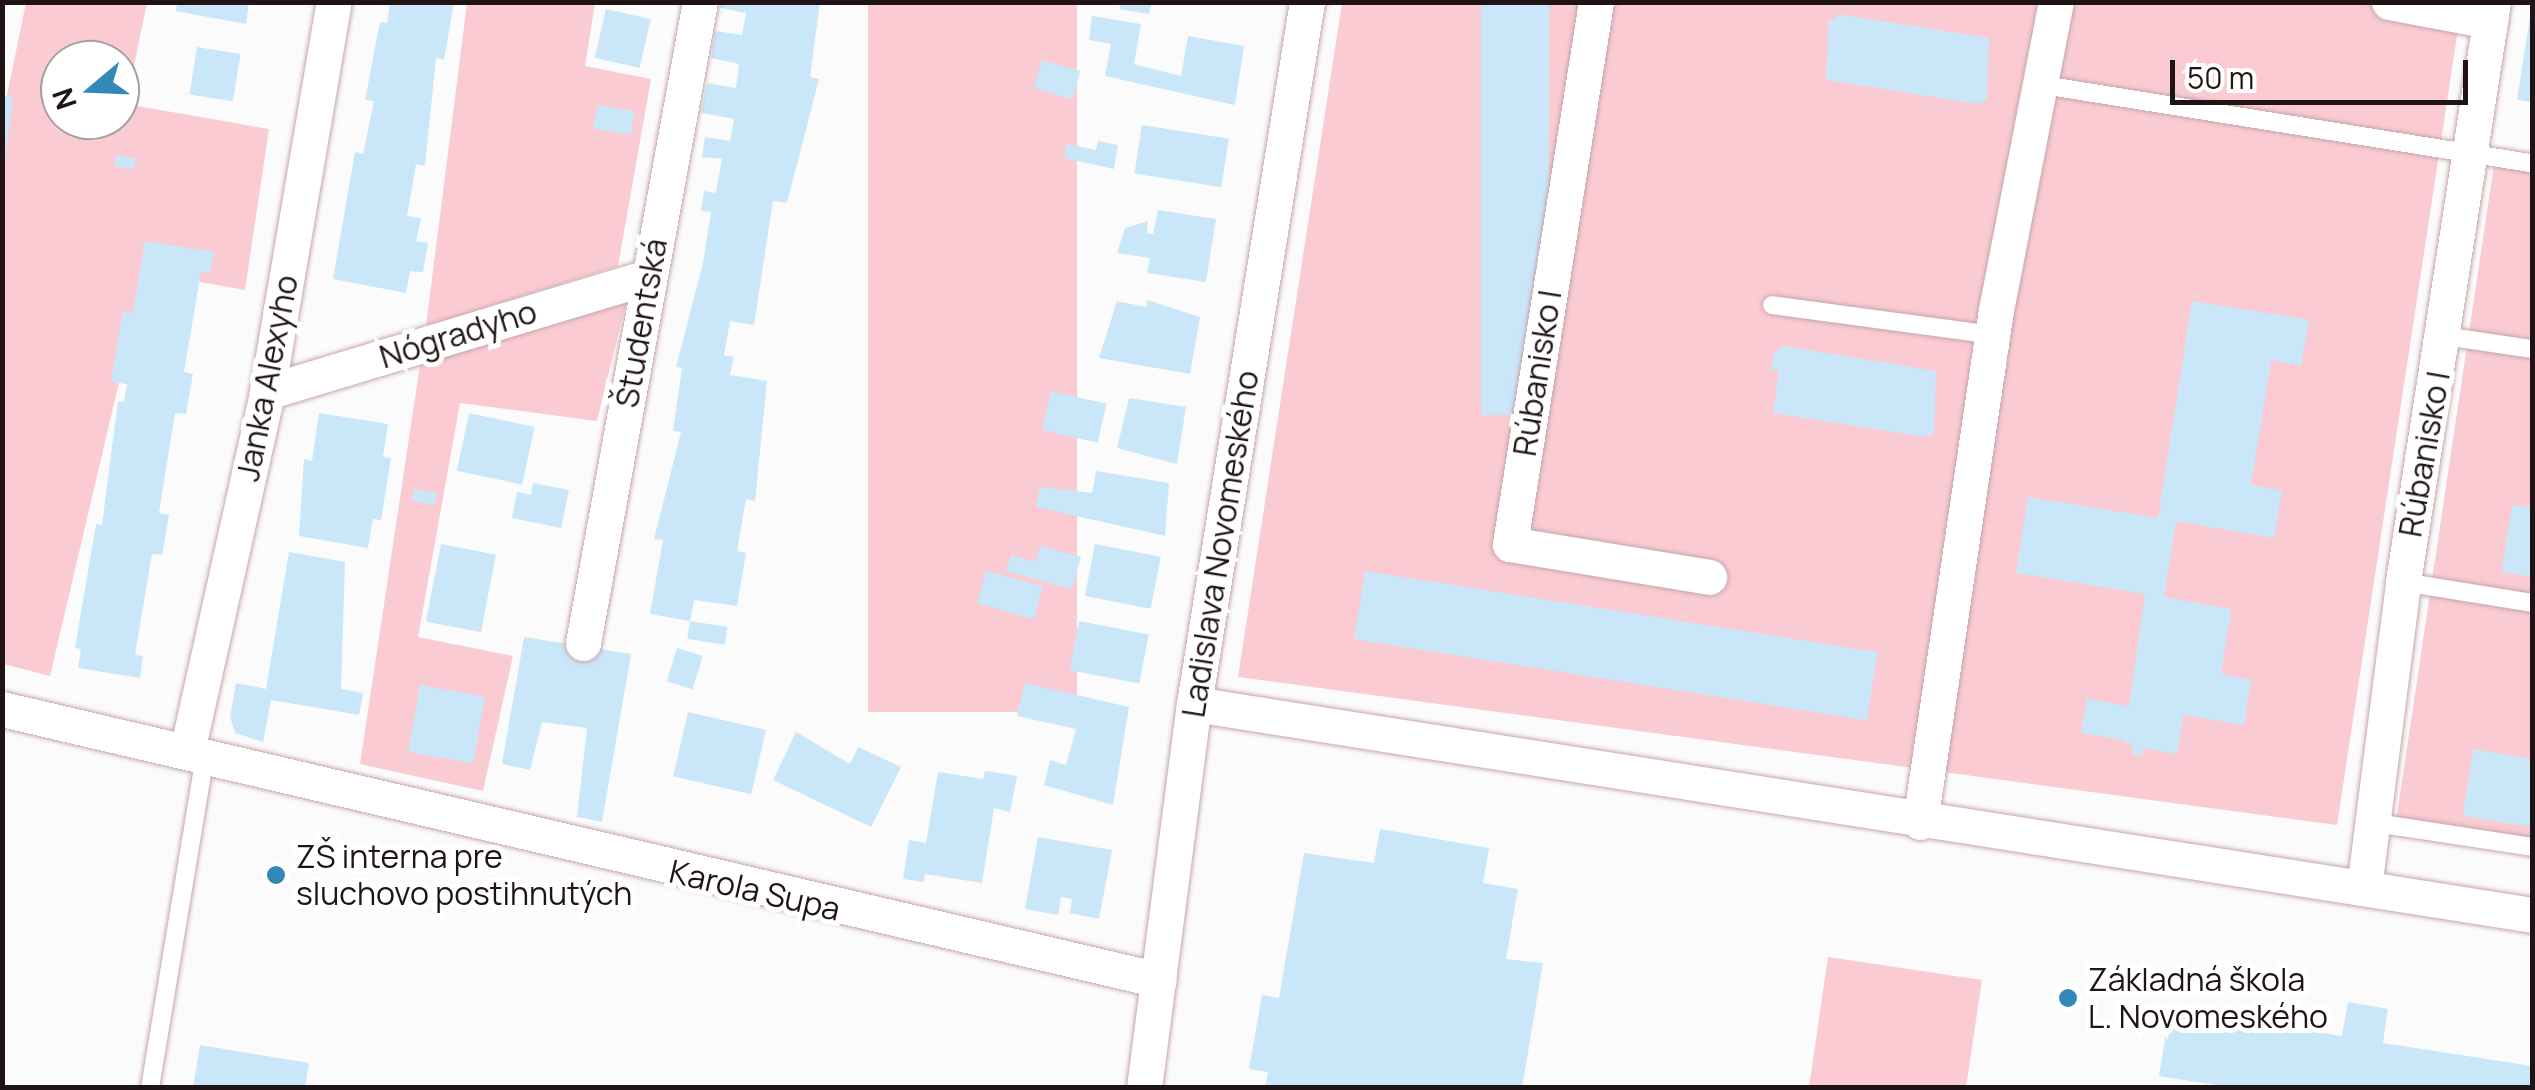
<!DOCTYPE html>
<html>
<head>
<meta charset="utf-8">
<style>
	body { margin:0 }
	#map { position:relative; width:2535px; height:1090px; overflow:hidden; background:#fbfbfb; font-family:Manrope,sans-serif }
	div>[style] { position:absolute }
	[style*='--x'] { left:calc(var(--x)*1px); top:calc(var(--y)*1px); width:calc(var(--w)*1px); rotate:calc(var(--a)*1deg) }
	.green>* { inset:0; background:#fbcbd3; transform-origin:0 0 }
	.building>* { inset:0; background:#cae7fa; transform-origin:0 0 }
	.roads { filter:drop-shadow(0 0 2px #c6a6ac) drop-shadow(0 0 2px #c6a6ac) }
	.lane>* { height:18px; margin:-9px; padding:0 9px; transform-origin:9px; border-radius:9px; background:#fff }
	.street>* { height:35px; margin:-17.5px; padding:0 17.5px; transform-origin:17.5px; border-radius:17.5px; background:#fff }
	.dots>* { width:28px; height:28px; translate:-50% -50%; box-sizing:border-box; border:5px solid #fff; border-radius:50% }
	span { translate:-50% -50%; white-space:nowrap; text-align:center; line-height:1.15; -webkit-text-stroke:10px #fff; paint-order:stroke }
	.street-label { font-size:32px; color:#1f1315 }
	.poi-label { font-size:32px; color:#1f1315 }
	.left { translate:0 -50%; text-align:left }
	.frame { position:absolute; inset:0; border:5px solid #1f1315; pointer-events:none }
	.north { position:absolute; left:40px; top:40px; width:100px; height:100px; box-sizing:border-box; background:#fff; border:2px solid #a5a1a1; border-radius:50%; rotate:251deg; font-size:28px; font-weight:700; line-height:40px; text-align:center; color:#1f1315 }
	.north::after { content:''; display:block; margin:auto; width:35px; height:45px; background:#3288b7; clip-path:polygon(50% 0,100% 100%,50% 72%,0 100%) }
	.scale { position:absolute; left:2170px; top:60px; width:298px; height:45px; box-sizing:border-box; border:5px solid #1f1315; border-top:0; padding-left:12px; font-size:30px; line-height:35px; white-space:nowrap; color:#1f1315; -webkit-text-stroke:8px #fff; paint-order:stroke }
</style>
</head>
<body>
<div id="map">
	<div class="green">
		<i style="clip-path:polygon(evenodd,26px 3px,147px 3px,126px 104px,269px 129px,245px 290px,145px 272px,50px 676px,3px 664px,2px 119px,26px 3px,60px 60px,120px 60px,120px 120px,60px 120px,60px 60px)"></i>
		<i style="clip-path:polygon(467px 3px,595px 3px,585px 66px,651px 79px,618px 266px,426px 326px)"></i>
		<i style="left:868px;top:3px;width:209px;height:709px"></i>
		<i style="clip-path:polygon(1342px 3px,2462px 3px,2337px 825px,1238px 677px)"></i>
		<i style="clip-path:polygon(2495px 158px,2532px 164px,2532px 855px,2394px 835px)"></i>
		<i style="clip-path:polygon(626px 303px,597px 421px,460px 403px,418px 637px,513px 656px,483px 791px,360px 764px,421px 358px)"></i>
		<i style="clip-path:polygon(1828px 957px,1982px 980px,1966px 1087px,1809px 1087px)"></i>
	</div>
	<div class="building">
		<i style="clip-path:polygon(177px 2px,249px 2px,246px 24px,176px 11px)"></i>
		<i style="clip-path:polygon(390px 2px,454px 2px,444px 60px,436px 58px,425px 166px,416px 164px,407px 216px,421px 218px,416px 241px,428px 243px,423px 272px,410px 271px,406px 293px,333px 279px,355px 152px,363px 154px,374px 101px,365px 100px,380px 22px,387px 23px)"></i>
		<i style="clip-path:polygon(721px 2px,820px 2px,810px 77px,819px 79px,787px 203px,773px 201px,754px 325px,730px 321px,724px 355px,734px 357px,730px 375px,767px 381px,755px 501px,746px 499px,737px 551px,746px 553px,737px 606px,694px 600px,690px 621px,650px 614px,663px 540px,654px 539px,681px 432px,673px 431px,682px 368px,676px 367px,703px 263px,711px 212px,701px 211px,704px 191px,716px 193px,722px 159px,702px 157px,705px 137px,730px 141px,734px 119px,701px 113px,707px 83px,736px 88px,739px 64px,711px 58px,715px 31px,742px 35px,746px 13px,720px 8px)"></i>
		<i style="clip-path:polygon(1121px 2px,1152px 2px,1149px 14px,1119px 9px)"></i>
		<i style="left:1481px;top:2px;width:68px;height:413px"></i>
		<i style="left:606px;top:9px;width:46px;height:50px;rotate:13deg"></i>
		<i style="clip-path:polygon(1837px 14px,1989px 38px,1987px 99px,1979px 104px,1826px 80px,1829px 19px,1836px 20px)"></i>
		<i style="clip-path:polygon(1092px 16px,1141px 24px,1134px 64px,1181px 76px,1188px 36px,1244px 46px,1235px 105px,1105px 76px,1111px 44px,1089px 40px)"></i>
		<i style="clip-path:polygon(2530px 17px,2532px 17px,2532px 102px,2517px 100px)"></i>
		<i style="left:197px;top:47px;width:44px;height:48px;rotate:9deg"></i>
		<i style="left:1042px;top:60px;width:40px;height:29px;rotate:16deg"></i>
		<i style="clip-path:polygon(2px 95px,13px 97px,5px 160px,2px 160px)"></i>
		<i style="left:597px;top:105px;width:38px;height:24px;rotate:9deg"></i>
		<i style="left:1142px;top:125px;width:88px;height:49px;rotate:9deg"></i>
		<i style="clip-path:polygon(1098px 141px,1118px 145px,1114px 169px,1064px 158px,1067px 144px,1096px 150px)"></i>
		<i style="left:116px;top:155px;width:20px;height:11px;rotate:11deg"></i>
		<i style="clip-path:polygon(1158px 210px,1216px 219px,1206px 282px,1147px 273px,1150px 258px,1117px 253px,1125px 228px,1148px 221px,1147px 233px,1153px 234px)"></i>
		<i style="clip-path:polygon(145px 241px,214px 252px,210px 273px,201px 272px,184px 372px,193px 374px,186px 414px,175px 413px,159px 513px,169px 515px,162px 555px,152px 554px,135px 655px,143px 656px,140px 678px,78px 668px,81px 649px,75px 648px,96px 524px,102px 525px,118px 401px,124px 402px,127px 384px,111px 382px,123px 311px,133px 313px)"></i>
		<i style="clip-path:polygon(1147px 300px,1200px 317px,1190px 374px,1099px 358px,1117px 301px,1146px 307px)"></i>
		<i style="clip-path:polygon(2192px 301px,2309px 320px,2301px 366px,2271px 360px,2251px 485px,2282px 490px,2274px 538px,2176px 521px,2164px 597px,2231px 609px,2221px 674px,2251px 680px,2244px 725px,2183px 715px,2177px 754px,2143px 748px,2142px 756px,2131px 754px,2132px 746px,2123px 740px,2081px 733px,2087px 699px,2129px 706px,2145px 594px,2016px 573px,2028px 497px,2158px 518px)"></i>
		<i style="clip-path:polygon(1784px 346px,1936px 371px,1934px 433px,1925px 437px,1773px 413px,1779px 371px,1771px 370px,1774px 352px)"></i>
		<i style="left:1051px;top:391px;width:57px;height:40px;rotate:13deg"></i>
		<i style="clip-path:polygon(1129px 398px,1186px 407px,1177px 464px,1117px 448px)"></i>
		<i style="clip-path:polygon(319px 413px,388px 424px,383px 457px,391px 458px,381px 520px,373px 519px,368px 548px,299px 536px,304px 459px,312px 461px)"></i>
		<i style="left:469px;top:413px;width:67px;height:59px;rotate:12deg"></i>
		<i style="clip-path:polygon(1096px 471px,1169px 483px,1165px 536px,1036px 507px,1040px 487px,1092px 493px)"></i>
		<i style="clip-path:polygon(533px 483px,569px 490px,561px 528px,512px 518px,517px 492px,531px 495px)"></i>
		<i style="left:414px;top:489px;width:23px;height:12px;rotate:10deg"></i>
		<i style="clip-path:polygon(2512px 505px,2532px 508px,2532px 577px,2502px 572px)"></i>
		<i style="left:441px;top:544px;width:56px;height:79px;rotate:11deg"></i>
		<i style="left:1095px;top:544px;width:67px;height:53px;rotate:11deg"></i>
		<i style="clip-path:polygon(1040px 546px,1081px 557px,1072px 589px,1006px 571px,1011px 555px,1036px 562px)"></i>
		<i style="clip-path:polygon(289px 552px,345px 562px,341px 689px,363px 693px,359px 715px,271px 700px,263px 742px,235px 733px,230px 717px,236px 683px,266px 689px)"></i>
		<i style="left:986px;top:571px;width:59px;height:34px;rotate:15deg"></i>
		<i style="left:1365px;top:571px;width:519px;height:69px;rotate:9deg"></i>
		<i style="left:690px;top:621px;width:38px;height:18px;rotate:9deg"></i>
		<i style="left:1079px;top:621px;width:71px;height:50px;rotate:11deg"></i>
		<i style="clip-path:polygon(524px 637px,631px 654px,602px 822px,577px 817px,587px 728px,542px 722px,530px 770px,502px 764px)"></i>
		<i style="left:677px;top:648px;width:27px;height:35px;rotate:17deg"></i>
		<i style="clip-path:polygon(1025px 683px,1129px 707px,1113px 805px,1044px 785px,1050px 760px,1066px 765px,1076px 729px,1017px 716px)"></i>
		<i style="left:420px;top:685px;width:66px;height:68px;rotate:10deg"></i>
		<i style="left:688px;top:712px;width:80px;height:66px;rotate:13deg"></i>
		<i style="clip-path:polygon(796px 732px,850px 764px,858px 747px,901px 767px,871px 827px,773px 780px)"></i>
		<i style="clip-path:polygon(2473px 749px,2532px 759px,2532px 827px,2463px 816px)"></i>
		<i style="clip-path:polygon(985px 771px,1017px 776px,1010px 812px,994px 808px,982px 883px,925px 874px,924px 882px,903px 879px,909px 840px,926px 843px,938px 772px,983px 779px)"></i>
		<i style="clip-path:polygon(1380px 829px,1489px 848px,1483px 883px,1518px 889px,1506px 959px,1543px 963px,1522px 1088px,1265px 1088px,1268px 1072px,1249px 1069px,1262px 995px,1279px 998px,1304px 853px,1374px 863px)"></i>
		<i style="clip-path:polygon(1038px 837px,1112px 850px,1099px 919px,1070px 913px,1072px 899px,1061px 897px,1058px 915px,1025px 909px)"></i>
		<i style="clip-path:polygon(2348px 1002px,2388px 1009px,2383px 1043px,2532px 1066px,2532px 1088px,2235px 1088px,2159px 1076px,2170px 1009px,2342px 1036px)"></i>
		<i style="clip-path:polygon(200px 1045px,309px 1063px,305px 1088px,193px 1088px)"></i>
	</div>
	<div class="roads">
		<div class="lane">
			<i style="--x:2043;--y:85;--w:495;--a:9.1"></i>
			<i style="--x:1772;--y:305;--w:223;--a:7.7"></i>
			<i style="--x:2444;--y:336;--w:89;--a:8.4"></i>
			<i style="--x:2403;--y:582;--w:131;--a:9.2"></i>
			<i style="--x:2369;--y:822;--w:165;--a:8.7"></i>
			<i style="--x:150;--y:1088;--w:338;--a:-80.6"></i>
		</div>
		<div class="street">
			<i style="--x:1596;--y:2;--w:549;--a:99.02"></i>
			<i style="--x:1510;--y:544;--w:202;--a:9.4"></i>
			<i style="--x:2389;--y:2;--w:103;--a:10.7"></i>
			<i style="--x:267;--y:392;--w:399;--a:-16.8"></i>
			<i style="--x:583;--y:643;--w:652;--a:-79.66"></i>
			<i style="--x:1194;--y:704;--w:1355;--a:8.96"></i>
			<i style="--x:2;--y:709;--w:1188;--a:13.18"></i>
			<i style="--x:187;--y:751;--w:368;--a:-77.4"></i>
			<i style="--x:267;--y:392;--w:396;--a:-80.3"></i>
			<i style="--x:1920;--y:822;--w:518;--a:-81.56"></i>
			<i style="--x:1996;--y:310;--w:314;--a:-79"></i>
			<i style="--x:2364;--y:888;--w:308;--a:-82.7"></i>
			<i style="--x:2403;--y:582;--w:587;--a:-81.18"></i>
			<i style="--x:1144;--y:1088;--w:387;--a:-82.6"></i>
			<i style="--x:1194;--y:704;--w:711;--a:-80.86"></i>
		</div>
	</div>
	<div class="dots">
		<i style="left:276px;top:875px;background:#3288b7"></i>
		<i style="left:2068px;top:998px;background:#3288b7"></i>
	</div>
	<div class="street-label">
		<span style="left:641px;top:323px;rotate:-80deg">Študentská</span>
		<span style="left:458px;top:334px;rotate:-17deg">Nógradyho</span>
		<span style="left:1537px;top:373px;rotate:-81deg">Rúbanisko I</span>
		<span style="left:267px;top:378px;rotate:-79deg">Janka Alexyho</span>
		<span style="left:2424px;top:454px;rotate:-80deg">Rúbanisko I</span>
		<span style="left:1220px;top:544px;rotate:-81deg">Ladislava Novomeského</span>
		<span style="left:755px;top:890px;rotate:13deg">Karola Supa</span>
	</div>
	<div class="poi-label">
		<span class="left" style="left:296px;top:875px">ZŠ interna pre<br>sluchovo postihnutých</span>
		<span class="left" style="left:2088px;top:998px">Základná škola<br>L. Novomeského</span>
	</div>
	<div class="frame"></div>
	<div class="north">N</div>
	<div class="scale">50 m</div>
</div>
</body>
</html>
